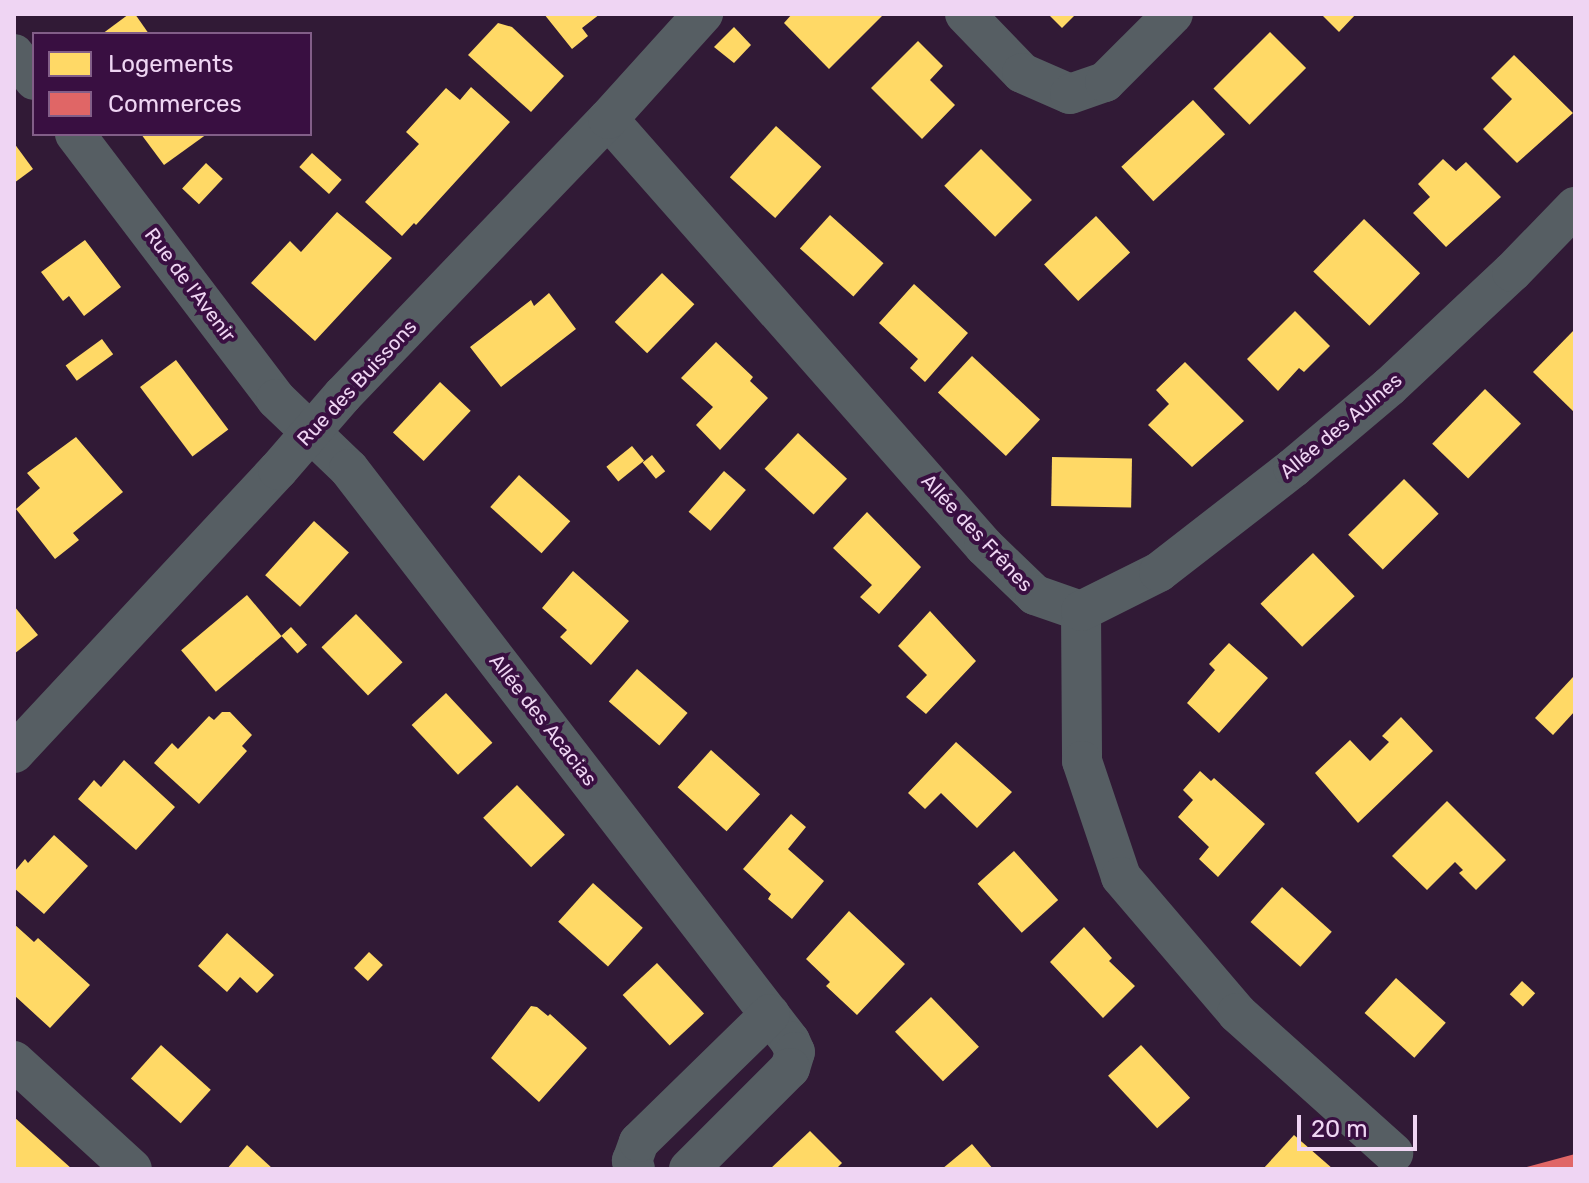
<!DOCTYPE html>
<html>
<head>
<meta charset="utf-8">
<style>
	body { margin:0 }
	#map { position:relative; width:1589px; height:1183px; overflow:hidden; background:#311a36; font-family:Rubik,sans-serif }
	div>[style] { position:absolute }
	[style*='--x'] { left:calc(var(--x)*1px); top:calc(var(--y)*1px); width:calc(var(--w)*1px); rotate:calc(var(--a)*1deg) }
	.homes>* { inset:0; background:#ffd966; transform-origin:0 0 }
	.shops>* { inset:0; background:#e06666 }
	.minor>* { height:40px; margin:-20px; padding:0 20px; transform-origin:20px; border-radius:20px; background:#565e63 }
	span { translate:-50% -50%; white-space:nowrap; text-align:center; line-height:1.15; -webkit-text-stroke:8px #390f41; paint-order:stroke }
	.street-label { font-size:20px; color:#efd5f3 }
	.frame { position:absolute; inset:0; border:16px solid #efd5f3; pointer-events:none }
	.legend { position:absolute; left:32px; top:32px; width:280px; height:104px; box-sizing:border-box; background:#390f41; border:2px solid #825e88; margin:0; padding:10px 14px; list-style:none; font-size:24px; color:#efd5f3 }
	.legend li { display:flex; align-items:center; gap:16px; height:40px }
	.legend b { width:40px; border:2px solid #825e88 }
	.scale { position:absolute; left:1297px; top:1115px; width:120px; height:36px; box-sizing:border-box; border:4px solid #efd5f3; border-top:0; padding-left:10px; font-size:24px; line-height:28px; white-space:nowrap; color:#efd5f3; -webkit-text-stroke:6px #390f41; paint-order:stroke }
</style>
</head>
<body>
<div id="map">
	<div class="homes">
		<i style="clip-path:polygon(129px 14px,135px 14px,149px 34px,102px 34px)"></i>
		<i style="clip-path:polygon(544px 14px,600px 14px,582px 28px,588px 36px,572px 49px)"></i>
		<i style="clip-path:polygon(792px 14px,884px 14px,829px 69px,784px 23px)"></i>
		<i style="clip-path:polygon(1048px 14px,1076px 14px,1062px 28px)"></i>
		<i style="clip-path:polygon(1321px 14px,1356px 14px,1339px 32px)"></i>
		<i style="clip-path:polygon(498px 23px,512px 27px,564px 76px,531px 112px,468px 55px)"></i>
		<i style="clip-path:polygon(734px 27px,751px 45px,734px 63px,714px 47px)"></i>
		<i style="left:1270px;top:32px;width:51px;height:80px;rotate:45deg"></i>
		<i style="clip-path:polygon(918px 41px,943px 66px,930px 80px,955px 105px,922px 139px,871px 88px)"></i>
		<i style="clip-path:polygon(1514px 55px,1573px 113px,1517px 163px,1483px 129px,1512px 99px,1491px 78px)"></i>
		<i style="clip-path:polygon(471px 87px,510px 122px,416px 225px,414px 223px,402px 236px,365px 202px,419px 144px,406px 132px,446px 88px,460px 100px)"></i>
		<i style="left:1193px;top:100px;width:47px;height:98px;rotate:47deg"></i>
		<i style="left:776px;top:126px;width:61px;height:69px;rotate:42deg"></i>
		<i style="clip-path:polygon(141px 134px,207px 134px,164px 165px)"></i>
		<i style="clip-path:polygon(14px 143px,33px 169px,14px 183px)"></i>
		<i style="left:981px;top:149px;width:72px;height:52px;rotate:45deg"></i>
		<i style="left:312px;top:153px;width:40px;height:19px;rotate:42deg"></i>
		<i style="clip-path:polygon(1443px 159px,1456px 171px,1466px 162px,1501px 197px,1446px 247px,1413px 213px,1430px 197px,1418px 184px)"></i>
		<i style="left:206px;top:163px;width:23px;height:35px;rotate:43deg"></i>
		<i style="clip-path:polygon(337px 212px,392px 258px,315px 341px,251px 283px,290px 241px,301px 252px)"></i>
		<i style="left:830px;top:215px;width:72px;height:45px;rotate:42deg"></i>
		<i style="left:1096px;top:216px;width:50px;height:71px;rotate:47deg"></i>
		<i style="left:1364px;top:219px;width:78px;height:73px;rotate:44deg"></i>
		<i style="clip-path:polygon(85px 240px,121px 287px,84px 316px,69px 296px,63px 301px,41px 272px)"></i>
		<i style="left:662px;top:273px;width:45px;height:68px;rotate:44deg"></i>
		<i style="clip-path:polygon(914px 284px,968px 333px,925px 382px,910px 368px,918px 359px,879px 323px)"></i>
		<i style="clip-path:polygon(549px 293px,576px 329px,501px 387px,470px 347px,531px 300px,534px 306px)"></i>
		<i style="clip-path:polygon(1295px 311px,1330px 346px,1304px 372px,1299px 368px,1278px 391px,1247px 359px)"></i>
		<i style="clip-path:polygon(1575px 329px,1575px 413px,1533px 372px)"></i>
		<i style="left:102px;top:339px;width:19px;height:45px;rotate:54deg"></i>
		<i style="clip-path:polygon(716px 342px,753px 377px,750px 381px,768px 398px,720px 450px,696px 425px,713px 407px,681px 378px)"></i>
		<i style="left:972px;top:356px;width:93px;height:50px;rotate:43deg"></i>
		<i style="left:176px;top:360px;width:87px;height:45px;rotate:53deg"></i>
		<i style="clip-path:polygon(1185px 362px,1244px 421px,1192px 467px,1148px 425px,1169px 404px,1156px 390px)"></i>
		<i style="left:440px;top:382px;width:42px;height:69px;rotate:43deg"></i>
		<i style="left:1485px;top:389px;width:50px;height:76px;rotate:44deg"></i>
		<i style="left:798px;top:433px;width:67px;height:49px;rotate:43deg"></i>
		<i style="clip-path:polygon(76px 437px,123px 492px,73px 533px,79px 540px,55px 559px,16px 509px,40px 488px,27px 473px)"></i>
		<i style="left:632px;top:446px;width:19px;height:33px;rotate:51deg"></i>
		<i style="left:652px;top:455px;width:21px;height:12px;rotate:51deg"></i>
		<i style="left:1052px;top:457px;width:80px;height:49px;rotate:1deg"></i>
		<i style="left:724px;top:471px;width:29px;height:54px;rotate:41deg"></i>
		<i style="left:519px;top:475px;width:69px;height:43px;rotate:42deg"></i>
		<i style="left:1404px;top:479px;width:49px;height:79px;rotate:45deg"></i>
		<i style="clip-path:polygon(867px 512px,921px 567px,879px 614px,860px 597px,872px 585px,833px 548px)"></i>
		<i style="left:314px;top:521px;width:47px;height:73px;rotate:42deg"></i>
		<i style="left:1313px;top:553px;width:60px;height:73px;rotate:46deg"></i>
		<i style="clip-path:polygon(573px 571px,629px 621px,591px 665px,560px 637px,567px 630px,542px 608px)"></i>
		<i style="left:247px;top:595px;width:54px;height:86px;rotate:50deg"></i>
		<i style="clip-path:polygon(14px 606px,38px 635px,14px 654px)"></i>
		<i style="clip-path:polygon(930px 611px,976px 661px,926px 714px,906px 697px,927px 675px,898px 646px)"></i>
		<i style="left:356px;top:614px;width:67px;height:48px;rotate:46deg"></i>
		<i style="left:291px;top:627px;width:24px;height:13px;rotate:48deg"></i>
		<i style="clip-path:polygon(1229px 643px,1268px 678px,1219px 733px,1187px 703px,1215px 670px,1209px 664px)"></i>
		<i style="left:637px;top:669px;width:67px;height:43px;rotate:41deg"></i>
		<i style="clip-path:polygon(1573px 677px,1575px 711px,1553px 735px,1535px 718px)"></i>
		<i style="left:446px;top:693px;width:68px;height:47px;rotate:47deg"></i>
		<i style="clip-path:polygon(222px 712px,230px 712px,252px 735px,242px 746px,247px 751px,199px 804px,154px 763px,172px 743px,178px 749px,209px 716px,214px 720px)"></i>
		<i style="clip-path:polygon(1401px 717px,1433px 751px,1358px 823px,1315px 773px,1350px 740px,1370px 761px,1389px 742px,1382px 736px)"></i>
		<i style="clip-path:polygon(956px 742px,1012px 792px,977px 828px,941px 793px,925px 809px,908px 793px)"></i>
		<i style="left:711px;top:750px;width:66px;height:50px;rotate:42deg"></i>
		<i style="clip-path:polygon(124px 760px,175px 807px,136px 850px,78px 799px,94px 780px,101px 787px)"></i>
		<i style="clip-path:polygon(1200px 771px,1211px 781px,1214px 778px,1265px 824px,1218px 877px,1199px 859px,1209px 847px,1178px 817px,1193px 800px,1183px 790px)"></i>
		<i style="left:517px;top:785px;width:69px;height:47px;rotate:46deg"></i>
		<i style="clip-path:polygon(1447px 801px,1506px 860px,1476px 890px,1459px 873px,1463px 870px,1455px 862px,1427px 890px,1392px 856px)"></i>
		<i style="clip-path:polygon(791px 814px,806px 827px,788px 849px,824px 881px,792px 919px,768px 899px,771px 894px,743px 869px)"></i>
		<i style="clip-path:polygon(54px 835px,88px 866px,44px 914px,14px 888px,14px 872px,25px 859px,28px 863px)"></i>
		<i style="left:1014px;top:851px;width:66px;height:49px;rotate:48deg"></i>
		<i style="left:593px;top:883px;width:67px;height:52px;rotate:42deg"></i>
		<i style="left:1282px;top:887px;width:67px;height:47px;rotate:42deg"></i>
		<i style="clip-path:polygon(849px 911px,905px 964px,857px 1015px,826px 986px,830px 982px,806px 959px)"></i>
		<i style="clip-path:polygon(14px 924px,34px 942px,38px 938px,90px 985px,50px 1028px,14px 995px)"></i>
		<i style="clip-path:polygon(1084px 927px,1112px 958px,1109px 961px,1135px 986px,1103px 1018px,1050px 962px)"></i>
		<i style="clip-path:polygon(227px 933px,274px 975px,257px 993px,240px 977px,227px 992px,198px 966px)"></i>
		<i style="left:369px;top:952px;width:19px;height:22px;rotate:43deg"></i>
		<i style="left:657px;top:963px;width:69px;height:47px;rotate:47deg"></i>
		<i style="left:1396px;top:978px;width:67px;height:47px;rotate:42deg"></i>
		<i style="left:1522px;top:981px;width:18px;height:18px;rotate:43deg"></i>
		<i style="left:931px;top:997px;width:69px;height:50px;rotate:46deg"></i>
		<i style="clip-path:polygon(531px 1006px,537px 1007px,548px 1016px,550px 1014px,587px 1048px,539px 1102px,491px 1058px)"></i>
		<i style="left:161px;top:1045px;width:67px;height:45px;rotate:42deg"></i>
		<i style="left:1141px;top:1045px;width:72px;height:45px;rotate:47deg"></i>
		<i style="clip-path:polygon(14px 1117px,72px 1169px,14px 1169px)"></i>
		<i style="clip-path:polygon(810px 1131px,842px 1163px,836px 1169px,770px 1169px)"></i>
		<i style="clip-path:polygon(1294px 1135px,1333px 1169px,1263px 1169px)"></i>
		<i style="clip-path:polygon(972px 1144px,993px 1169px,942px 1169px)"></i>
		<i style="clip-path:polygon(247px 1145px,273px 1169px,227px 1169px)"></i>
	</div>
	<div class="shops">
		<i style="clip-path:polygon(1575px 1154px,1575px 1169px,1523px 1169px,1523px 1168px)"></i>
	</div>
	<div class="minor">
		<i style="--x:965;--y:14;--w:82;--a:46"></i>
		<i style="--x:1022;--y:73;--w:52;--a:23.6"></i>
		<i style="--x:1070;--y:94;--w:37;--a:-19"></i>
		<i style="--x:1105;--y:82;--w:96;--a:-45"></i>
		<i style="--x:14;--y:54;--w:33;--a:52"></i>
		<i style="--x:608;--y:119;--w:569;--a:48.63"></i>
		<i style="--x:984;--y:546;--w:71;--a:43.9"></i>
		<i style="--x:1035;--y:595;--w:49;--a:19.2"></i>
		<i style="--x:1081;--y:611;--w:150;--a:89.6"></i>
		<i style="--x:1082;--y:761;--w:122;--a:71.4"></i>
		<i style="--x:1121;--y:877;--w:179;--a:49.5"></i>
		<i style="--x:1237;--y:1013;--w:210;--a:41.9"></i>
		<i style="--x:75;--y:134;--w:333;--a:52.8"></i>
		<i style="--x:276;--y:399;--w:101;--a:43.8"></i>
		<i style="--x:349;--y:469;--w:722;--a:52.37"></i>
		<i style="--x:790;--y:1041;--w:12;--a:66"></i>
		<i style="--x:795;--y:1052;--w:17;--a:107"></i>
		<i style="--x:790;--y:1068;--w:143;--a:135"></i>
		<i style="--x:1081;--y:611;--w:87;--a:-26.6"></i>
		<i style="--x:1159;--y:572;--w:170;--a:-37.8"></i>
		<i style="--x:1293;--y:468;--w:126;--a:-40.2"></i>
		<i style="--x:1389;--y:387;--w:168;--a:-43.1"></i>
		<i style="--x:1512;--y:272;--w:91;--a:-45.9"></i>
		<i style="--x:14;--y:753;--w:387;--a:-47"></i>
		<i style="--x:278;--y:470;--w:99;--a:-49.1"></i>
		<i style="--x:343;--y:395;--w:383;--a:-46.2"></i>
		<i style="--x:608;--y:119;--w:142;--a:-47.9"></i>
		<i style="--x:14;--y:1061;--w:160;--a:42.5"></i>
		<i style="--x:635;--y:1169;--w:9;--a:-111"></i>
		<i style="--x:632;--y:1161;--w:20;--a:-70"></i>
		<i style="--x:639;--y:1142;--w:183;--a:-44.3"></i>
	</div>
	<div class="street-label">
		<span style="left:190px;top:285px;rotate:53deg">Rue de l'Avenir</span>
		<span style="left:357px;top:383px;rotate:-47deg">Rue des Buissons</span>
		<span style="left:1341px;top:426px;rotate:-40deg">Allée des Aulnes</span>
		<span style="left:977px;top:533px;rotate:47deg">Allée des Frênes</span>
		<span style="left:543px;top:720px;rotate:52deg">Allée des Acacias</span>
	</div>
	<div class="frame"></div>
	<ul class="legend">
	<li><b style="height:22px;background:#ffd966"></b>Logements</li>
	<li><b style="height:22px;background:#e06666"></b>Commerces</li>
	</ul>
	<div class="scale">20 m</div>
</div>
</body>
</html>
